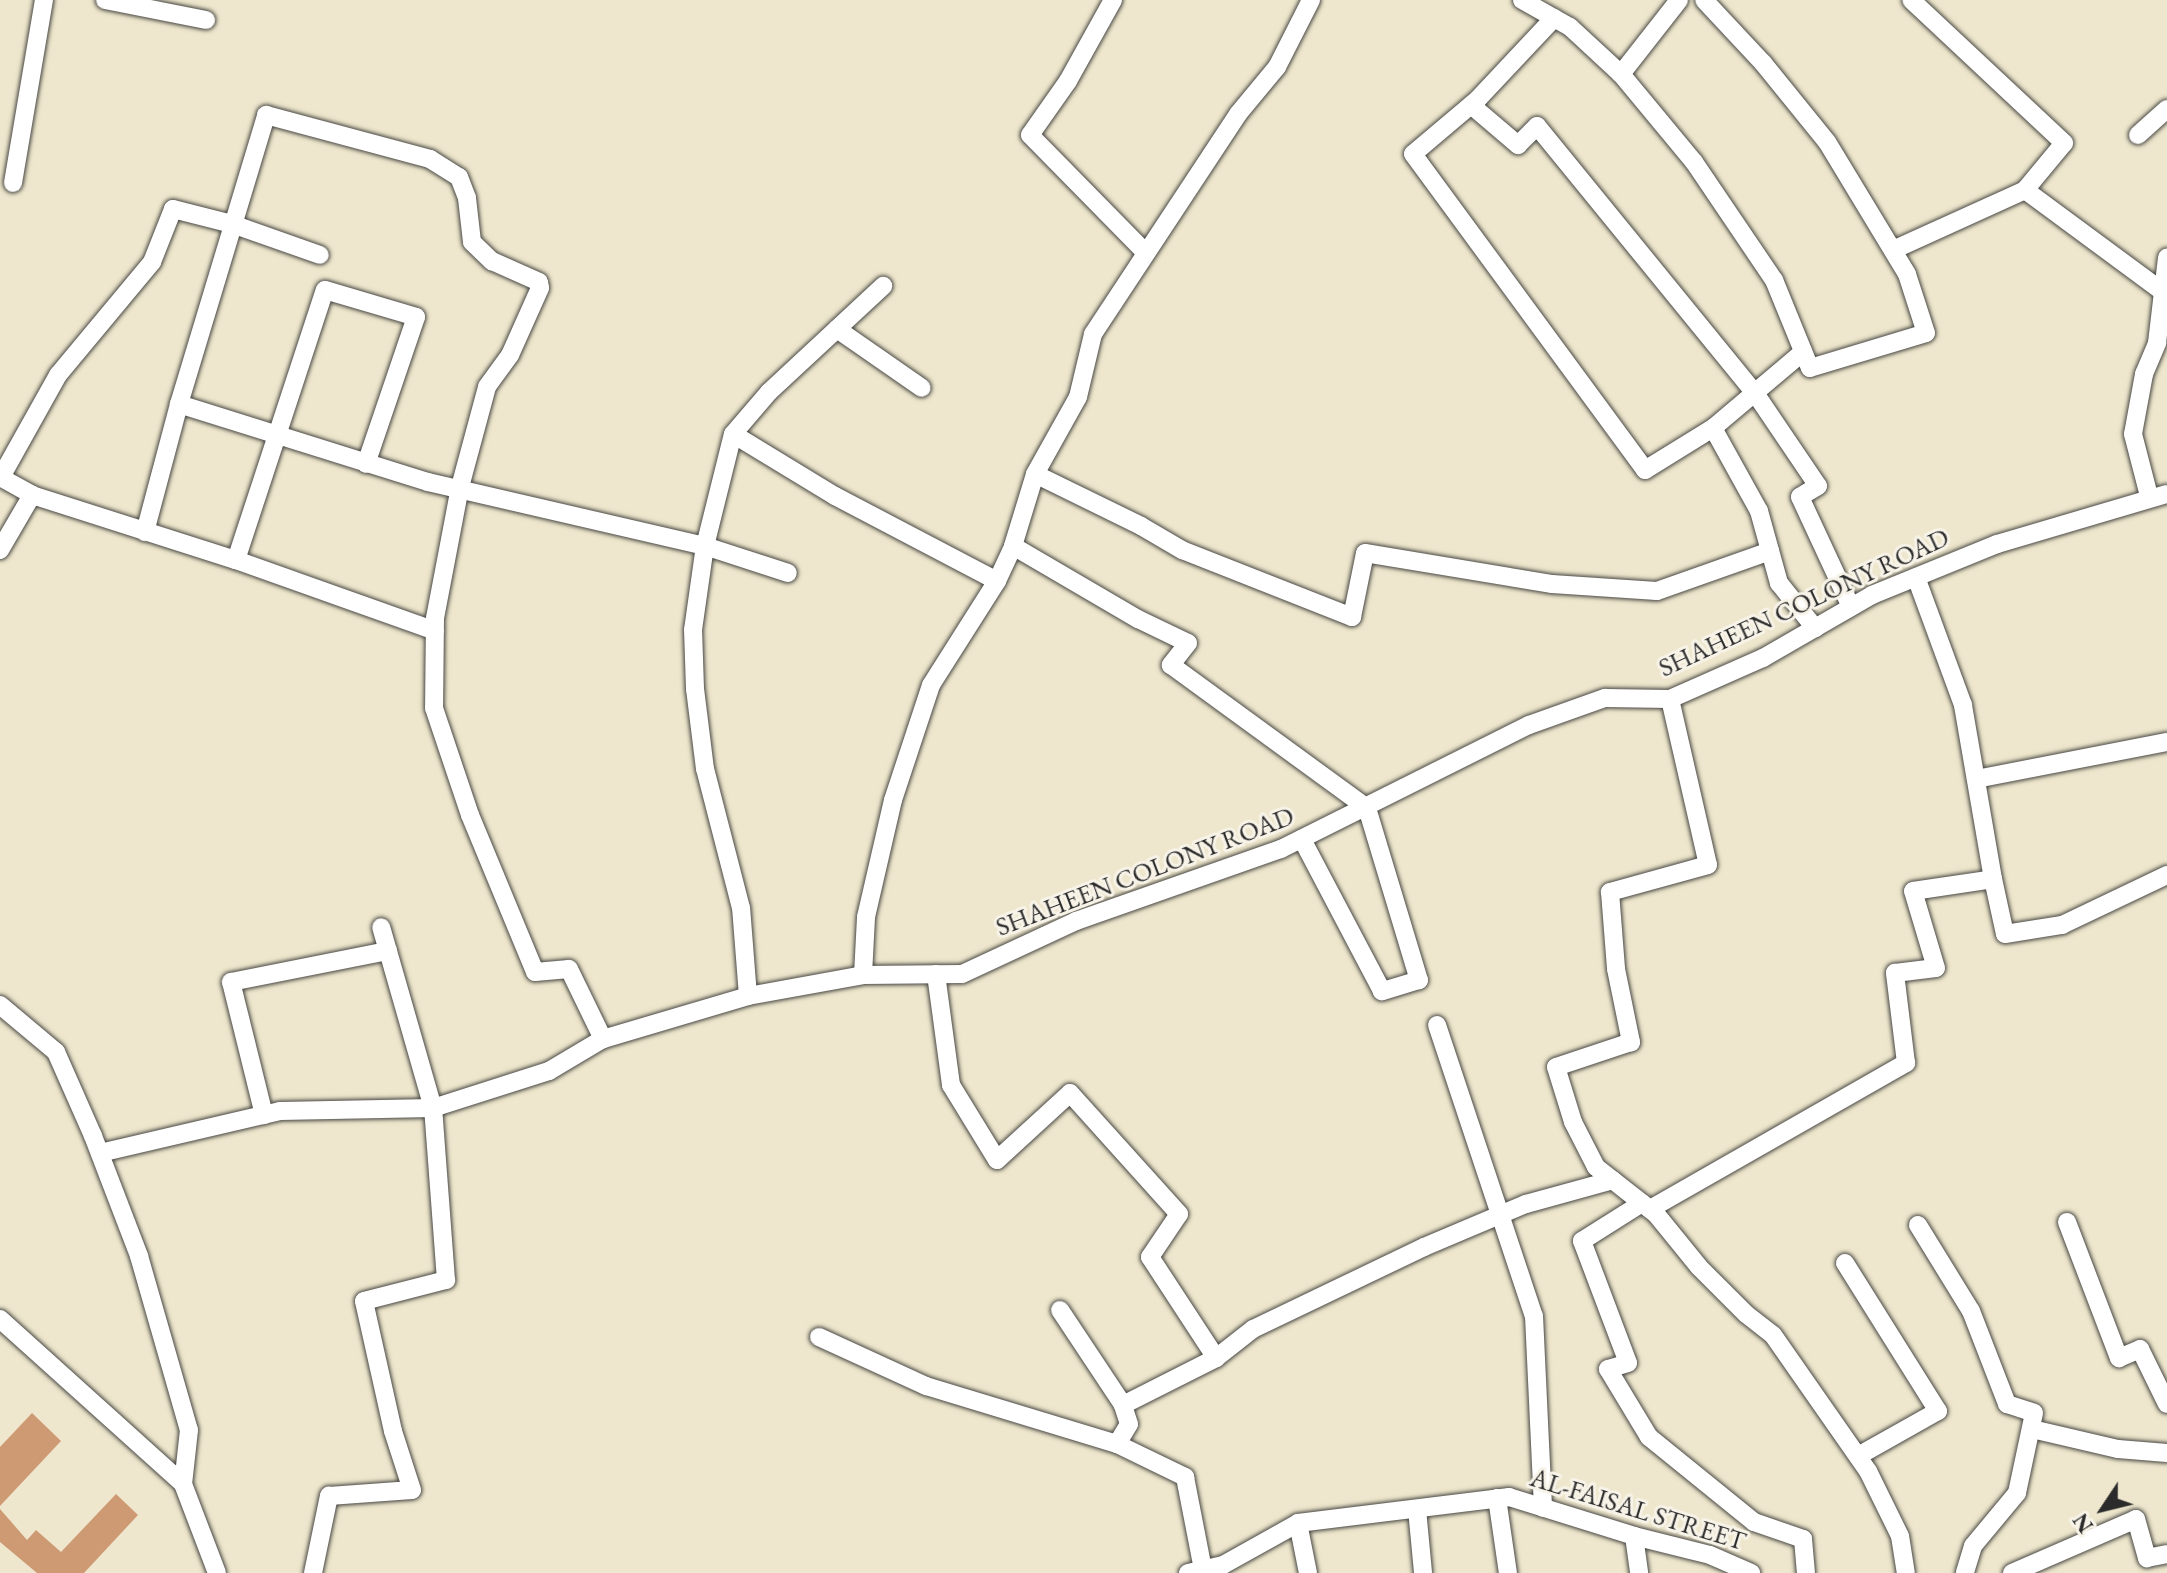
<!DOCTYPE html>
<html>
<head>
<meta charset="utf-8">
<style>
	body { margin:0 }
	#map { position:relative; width:2167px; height:1573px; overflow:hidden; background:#eee7cd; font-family:"EB Garamond",serif }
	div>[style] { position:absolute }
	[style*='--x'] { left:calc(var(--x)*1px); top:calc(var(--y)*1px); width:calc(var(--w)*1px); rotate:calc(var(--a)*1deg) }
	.building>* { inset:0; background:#ce9a74 }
	.roads { filter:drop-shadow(0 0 2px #484743) drop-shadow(0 0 2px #484743) }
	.street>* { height:18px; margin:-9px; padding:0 9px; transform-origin:9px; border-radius:9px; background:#fff }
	span { translate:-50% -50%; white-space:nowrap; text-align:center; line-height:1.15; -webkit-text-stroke:6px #f7f3e8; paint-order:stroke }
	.street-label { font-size:26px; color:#2b2b2b }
	.north { position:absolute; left:2063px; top:1469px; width:80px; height:80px; -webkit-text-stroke:6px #f7f3e8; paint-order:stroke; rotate:235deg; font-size:22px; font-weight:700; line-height:32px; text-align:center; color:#2b2b2b }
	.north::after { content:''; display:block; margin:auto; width:28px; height:36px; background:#2b2b2b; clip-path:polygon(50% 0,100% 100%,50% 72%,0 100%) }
</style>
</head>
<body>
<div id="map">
	<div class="building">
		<i style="clip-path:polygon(32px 1413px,61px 1441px,0 1506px,0 1447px)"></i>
		<i style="clip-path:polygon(116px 1494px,138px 1515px,84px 1573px,37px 1573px,0 1542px,0 1509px,27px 1540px,36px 1530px,61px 1552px)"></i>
	</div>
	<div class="roads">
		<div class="street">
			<i style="--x:105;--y:0;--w:103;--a:11.2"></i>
			<i style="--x:1113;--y:0;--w:93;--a:119.1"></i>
			<i style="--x:1068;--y:81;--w:66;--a:125.1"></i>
			<i style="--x:1030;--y:135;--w:164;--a:45.5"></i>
			<i style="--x:1522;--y:0;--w:55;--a:29.4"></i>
			<i style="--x:1570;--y:27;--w:69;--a:42.7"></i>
			<i style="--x:1621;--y:74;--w:114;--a:50.3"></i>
			<i style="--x:1694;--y:162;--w:143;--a:55.9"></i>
			<i style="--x:1774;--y:280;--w:95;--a:67.8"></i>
			<i style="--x:1810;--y:368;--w:121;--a:-16.8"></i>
			<i style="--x:1926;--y:333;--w:62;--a:-107.9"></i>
			<i style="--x:1907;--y:274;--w:154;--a:-121.2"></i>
			<i style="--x:1827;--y:142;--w:102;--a:-129"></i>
			<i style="--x:1763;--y:63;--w:86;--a:-133.1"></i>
			<i style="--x:1554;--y:18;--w:111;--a:133.2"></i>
			<i style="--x:1478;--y:99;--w:85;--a:139.8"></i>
			<i style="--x:1413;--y:154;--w:392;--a:53.7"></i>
			<i style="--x:1645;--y:470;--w:80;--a:-31.7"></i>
			<i style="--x:1713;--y:428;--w:95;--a:61"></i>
			<i style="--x:1759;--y:511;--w:75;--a:74.5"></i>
			<i style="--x:1779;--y:583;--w:58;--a:51.3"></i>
			<i style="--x:1621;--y:74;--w:94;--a:-51.9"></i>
			<i style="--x:1471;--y:105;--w:62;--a:40.4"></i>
			<i style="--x:1518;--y:145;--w:27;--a:-45"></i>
			<i style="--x:1537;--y:126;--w:345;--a:50.8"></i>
			<i style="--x:1755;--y:393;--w:112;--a:55.9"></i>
			<i style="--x:1818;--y:486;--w:21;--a:149"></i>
			<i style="--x:1800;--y:497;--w:121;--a:65.1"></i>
			<i style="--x:2138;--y:135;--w:39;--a:-42"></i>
			<i style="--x:13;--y:183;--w:186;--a:-80.4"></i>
			<i style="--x:2025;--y:190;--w:170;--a:36.4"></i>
			<i style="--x:1893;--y:250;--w:145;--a:-24.4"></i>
			<i style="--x:2025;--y:190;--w:61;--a:-50.3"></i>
			<i style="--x:2064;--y:143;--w:209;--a:-136.9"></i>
			<i style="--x:837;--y:329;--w:103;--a:34.8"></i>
			<i style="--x:179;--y:404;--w:261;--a:17.4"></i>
			<i style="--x:428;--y:482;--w:284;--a:13"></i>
			<i style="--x:705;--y:546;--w:87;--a:18"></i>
			<i style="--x:1713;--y:428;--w:118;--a:-40.2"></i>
			<i style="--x:733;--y:434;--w:119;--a:31.3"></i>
			<i style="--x:835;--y:496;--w:183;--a:27.7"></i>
			<i style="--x:1035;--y:474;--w:118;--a:26.1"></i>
			<i style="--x:1141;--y:526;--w:48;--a:30.3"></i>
			<i style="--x:1182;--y:550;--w:183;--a:21.5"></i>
			<i style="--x:1352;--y:617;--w:65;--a:-78.5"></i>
			<i style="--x:1365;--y:553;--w:190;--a:9.4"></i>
			<i style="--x:1552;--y:584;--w:105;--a:3.8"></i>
			<i style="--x:1657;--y:591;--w:120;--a:-19.5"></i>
			<i style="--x:0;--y:477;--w:37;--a:29"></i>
			<i style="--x:32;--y:495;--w:214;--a:17.7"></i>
			<i style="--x:236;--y:560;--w:211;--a:19.6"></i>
			<i style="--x:1;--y:477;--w:117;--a:-60.8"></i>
			<i style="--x:58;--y:375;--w:147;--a:-50.2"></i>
			<i style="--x:152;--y:262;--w:57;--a:-68.4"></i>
			<i style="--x:173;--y:209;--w:61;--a:14.3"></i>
			<i style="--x:232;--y:224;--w:93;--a:19.4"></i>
			<i style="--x:2149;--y:496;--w:64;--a:-104.5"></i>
			<i style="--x:2133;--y:434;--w:61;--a:-79.6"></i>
			<i style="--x:2144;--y:374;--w:34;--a:-67"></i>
			<i style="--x:2157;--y:343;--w:86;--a:-83.3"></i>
			<i style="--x:145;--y:532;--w:132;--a:-75.1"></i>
			<i style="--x:179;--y:404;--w:302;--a:-73.2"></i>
			<i style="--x:266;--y:115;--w:170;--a:15"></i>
			<i style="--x:430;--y:159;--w:34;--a:32"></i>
			<i style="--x:459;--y:177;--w:22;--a:69"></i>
			<i style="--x:467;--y:198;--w:44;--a:83.5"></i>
			<i style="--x:472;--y:242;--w:28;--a:44"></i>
			<i style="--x:492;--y:261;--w:51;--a:24.1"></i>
			<i style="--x:539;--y:282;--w:6;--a:81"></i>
			<i style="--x:540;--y:288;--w:73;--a:114.1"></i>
			<i style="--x:510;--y:355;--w:39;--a:126"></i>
			<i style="--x:487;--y:387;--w:104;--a:105.1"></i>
			<i style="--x:460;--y:487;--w:133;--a:100.8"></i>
			<i style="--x:435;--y:618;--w:90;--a:90.6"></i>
			<i style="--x:434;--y:708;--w:113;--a:71.4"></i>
			<i style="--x:470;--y:815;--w:170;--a:67.5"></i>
			<i style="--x:535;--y:972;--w:34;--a:-5"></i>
			<i style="--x:569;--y:969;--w:78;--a:64.1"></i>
			<i style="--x:1013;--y:546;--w:145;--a:30.3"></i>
			<i style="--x:1138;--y:619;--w:55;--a:25.6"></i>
			<i style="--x:1188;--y:643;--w:28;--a:128"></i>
			<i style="--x:1171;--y:665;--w:243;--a:36.1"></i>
			<i style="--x:1367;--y:808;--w:180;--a:73.2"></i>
			<i style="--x:1419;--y:980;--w:39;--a:163"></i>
			<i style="--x:1382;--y:991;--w:172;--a:-117.8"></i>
			<i style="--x:0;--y:550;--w:64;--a:-59.8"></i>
			<i style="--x:236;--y:560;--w:284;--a:-71.8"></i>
			<i style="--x:325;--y:290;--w:95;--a:16.5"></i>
			<i style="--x:416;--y:317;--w:155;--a:108.8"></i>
			<i style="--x:1670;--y:699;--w:170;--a:77.1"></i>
			<i style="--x:1708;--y:865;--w:102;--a:164.6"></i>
			<i style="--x:1610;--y:892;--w:77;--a:85.5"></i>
			<i style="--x:1616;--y:969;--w:75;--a:78.4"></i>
			<i style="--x:1631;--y:1042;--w:79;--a:161.6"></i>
			<i style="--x:1556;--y:1067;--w:58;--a:72.8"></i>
			<i style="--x:1573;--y:1122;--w:51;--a:62.9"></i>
			<i style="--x:1596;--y:1167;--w:76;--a:38.1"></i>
			<i style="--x:1656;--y:1214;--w:68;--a:50.9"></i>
			<i style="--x:1699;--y:1267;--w:66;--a:45"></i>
			<i style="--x:1746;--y:1314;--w:34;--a:38"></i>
			<i style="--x:1773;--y:1335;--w:166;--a:55.1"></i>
			<i style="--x:1868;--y:1471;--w:72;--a:63.8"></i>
			<i style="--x:1900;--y:1536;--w:37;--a:81"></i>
			<i style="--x:1976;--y:779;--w:195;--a:-11"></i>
			<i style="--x:1993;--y:879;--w:56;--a:77.7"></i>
			<i style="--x:2005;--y:934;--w:58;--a:-9"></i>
			<i style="--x:2062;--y:925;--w:116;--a:-25.5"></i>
			<i style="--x:936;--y:974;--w:112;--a:82.3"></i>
			<i style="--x:951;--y:1085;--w:88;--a:58.5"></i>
			<i style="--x:997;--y:1160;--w:99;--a:-42.5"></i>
			<i style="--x:1070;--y:1093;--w:163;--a:48"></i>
			<i style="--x:1179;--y:1214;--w:52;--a:124"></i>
			<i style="--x:1150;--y:1257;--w:121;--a:56.8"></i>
			<i style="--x:1216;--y:1358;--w:47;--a:-38.1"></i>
			<i style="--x:1253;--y:1329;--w:190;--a:-25.6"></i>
			<i style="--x:1424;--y:1247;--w:111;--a:-22.9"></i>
			<i style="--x:1526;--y:1204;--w:90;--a:-15.4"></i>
			<i style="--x:863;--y:975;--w:58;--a:-87"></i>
			<i style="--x:866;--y:917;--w:120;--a:-77"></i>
			<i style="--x:893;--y:800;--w:121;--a:-71.7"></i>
			<i style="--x:931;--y:685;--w:123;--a:-57.6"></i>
			<i style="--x:997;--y:581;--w:38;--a:-65"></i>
			<i style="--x:1013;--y:546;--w:75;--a:-73"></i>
			<i style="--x:1035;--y:474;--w:88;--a:-60.8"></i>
			<i style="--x:1078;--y:397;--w:65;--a:-76.6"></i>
			<i style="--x:1093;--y:334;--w:263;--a:-56.6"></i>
			<i style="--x:1238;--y:114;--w:61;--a:-50.3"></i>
			<i style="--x:1277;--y:67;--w:75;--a:-63.1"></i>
			<i style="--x:748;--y:996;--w:88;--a:-94.5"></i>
			<i style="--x:741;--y:908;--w:144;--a:-104.5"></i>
			<i style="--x:705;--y:769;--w:81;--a:-97.1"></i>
			<i style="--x:695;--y:689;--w:59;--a:-91.9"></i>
			<i style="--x:693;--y:630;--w:85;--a:-81.9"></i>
			<i style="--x:705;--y:546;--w:115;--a:-76"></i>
			<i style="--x:733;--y:434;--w:55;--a:-49.4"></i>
			<i style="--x:769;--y:392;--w:156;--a:-42.9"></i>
			<i style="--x:0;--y:1005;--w:73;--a:40"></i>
			<i style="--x:56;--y:1052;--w:92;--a:66.2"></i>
			<i style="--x:93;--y:1136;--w:129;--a:69"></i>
			<i style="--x:139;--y:1256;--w:181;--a:74"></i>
			<i style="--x:189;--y:1430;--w:54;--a:96.3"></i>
			<i style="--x:1437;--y:1025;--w:307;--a:71.6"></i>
			<i style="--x:1534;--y:1316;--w:192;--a:87.3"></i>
			<i style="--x:264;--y:1115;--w:137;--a:-103.9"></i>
			<i style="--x:231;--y:982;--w:160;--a:-11.2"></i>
			<i style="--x:100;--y:1153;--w:185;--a:-13.1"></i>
			<i style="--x:280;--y:1111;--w:153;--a:-1.1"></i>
			<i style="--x:433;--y:1108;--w:122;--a:-17.7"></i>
			<i style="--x:549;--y:1071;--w:63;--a:-30.7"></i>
			<i style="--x:603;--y:1039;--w:151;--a:-16.5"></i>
			<i style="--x:748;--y:996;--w:117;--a:-10.3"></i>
			<i style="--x:863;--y:975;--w:99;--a:-0.6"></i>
			<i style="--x:962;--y:974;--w:126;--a:-24.9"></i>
			<i style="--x:1076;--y:921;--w:217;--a:-19.4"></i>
			<i style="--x:1281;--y:849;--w:277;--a:-26.6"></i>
			<i style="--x:1529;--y:725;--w:81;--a:-19.6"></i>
			<i style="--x:1605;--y:698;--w:65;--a:0.9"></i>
			<i style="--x:1670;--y:699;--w:102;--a:-23.8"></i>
			<i style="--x:1763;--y:658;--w:126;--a:-30"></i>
			<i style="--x:1872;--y:595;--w:135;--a:-22.2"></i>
			<i style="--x:1997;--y:544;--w:177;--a:-16.4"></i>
			<i style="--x:1642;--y:1203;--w:71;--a:147.7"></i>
			<i style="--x:1582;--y:1241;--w:130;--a:69.3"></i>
			<i style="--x:1628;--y:1363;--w:21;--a:163"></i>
			<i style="--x:1608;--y:1369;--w:79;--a:58.9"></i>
			<i style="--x:1649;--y:1437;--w:135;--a:39"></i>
			<i style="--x:1754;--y:1522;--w:52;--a:19.1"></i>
			<i style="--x:1803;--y:1539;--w:34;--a:85"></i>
			<i style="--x:1650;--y:1209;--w:295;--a:-29.7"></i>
			<i style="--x:1906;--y:1063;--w:91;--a:-97"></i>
			<i style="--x:1895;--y:973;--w:41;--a:-7"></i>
			<i style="--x:1936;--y:968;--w:80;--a:-106.6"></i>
			<i style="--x:1913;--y:891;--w:81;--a:-8.5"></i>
			<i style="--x:1993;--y:879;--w:177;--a:-99.8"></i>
			<i style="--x:1963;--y:705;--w:136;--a:-110.2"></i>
			<i style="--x:2067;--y:1222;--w:146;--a:69.1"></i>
			<i style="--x:2119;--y:1358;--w:23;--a:-23"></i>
			<i style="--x:2140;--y:1349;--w:61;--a:63.9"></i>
			<i style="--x:1918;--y:1225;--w:101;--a:58.4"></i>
			<i style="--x:1971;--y:1311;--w:100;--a:68.8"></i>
			<i style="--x:2007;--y:1404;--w:28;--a:18"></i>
			<i style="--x:2034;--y:1413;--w:82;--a:102"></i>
			<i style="--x:2017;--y:1493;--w:69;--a:129.7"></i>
			<i style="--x:1973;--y:1546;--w:28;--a:107"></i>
			<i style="--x:1845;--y:1263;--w:175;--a:57.9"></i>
			<i style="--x:1938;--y:1411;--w:92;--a:150.6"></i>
			<i style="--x:1060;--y:1310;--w:114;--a:56.4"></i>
			<i style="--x:0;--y:1319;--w:246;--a:42"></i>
			<i style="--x:183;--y:1484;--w:95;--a:69.1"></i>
			<i style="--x:819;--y:1337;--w:118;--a:24.6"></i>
			<i style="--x:926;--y:1386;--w:200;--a:16.9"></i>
			<i style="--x:1117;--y:1444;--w:76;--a:25.9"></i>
			<i style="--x:1185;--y:1477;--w:95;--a:79"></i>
			<i style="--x:2032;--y:1429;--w:88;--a:13.1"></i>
			<i style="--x:2118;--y:1449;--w:49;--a:4.7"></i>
			<i style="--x:1117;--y:1444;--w:23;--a:-59"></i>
			<i style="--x:1129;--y:1424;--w:20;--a:-108"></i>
			<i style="--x:1123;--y:1405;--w:104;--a:-26.8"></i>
			<i style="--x:1497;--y:1498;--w:76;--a:81.7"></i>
			<i style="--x:1417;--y:1509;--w:64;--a:84.6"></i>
			<i style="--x:1298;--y:1523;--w:51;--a:78.7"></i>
			<i style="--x:1634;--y:1536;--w:37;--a:82"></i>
			<i style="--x:313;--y:1573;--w:79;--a:-78.3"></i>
			<i style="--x:329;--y:1496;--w:83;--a:-4.1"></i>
			<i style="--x:412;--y:1490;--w:62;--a:-107.9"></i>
			<i style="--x:393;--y:1431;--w:133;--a:-102.6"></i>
			<i style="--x:364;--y:1301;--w:85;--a:-14.4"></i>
			<i style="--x:446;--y:1280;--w:172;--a:-94.3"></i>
			<i style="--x:433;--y:1108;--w:188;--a:-106"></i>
			<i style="--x:1188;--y:1573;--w:36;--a:-13"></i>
			<i style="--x:1223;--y:1565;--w:86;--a:-29.2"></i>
			<i style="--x:1298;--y:1523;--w:213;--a:-7"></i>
			<i style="--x:1509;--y:1497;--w:131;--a:17.3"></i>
			<i style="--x:1634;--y:1536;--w:78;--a:14"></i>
			<i style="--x:1710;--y:1555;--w:45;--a:23.7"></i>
			<i style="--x:2012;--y:1573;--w:135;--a:-23.5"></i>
			<i style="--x:2136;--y:1519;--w:41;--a:74.2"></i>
			<i style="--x:2147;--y:1558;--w:20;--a:-11"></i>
		</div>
	</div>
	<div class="street-label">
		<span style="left:1804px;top:603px;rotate:-25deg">SHAHEEN COLONY ROAD</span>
		<span style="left:1145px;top:872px;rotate:-21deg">SHAHEEN COLONY ROAD</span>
		<span style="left:1638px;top:1510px;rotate:17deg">AL-FAISAL STREET</span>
	</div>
	<div class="north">N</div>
</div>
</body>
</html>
